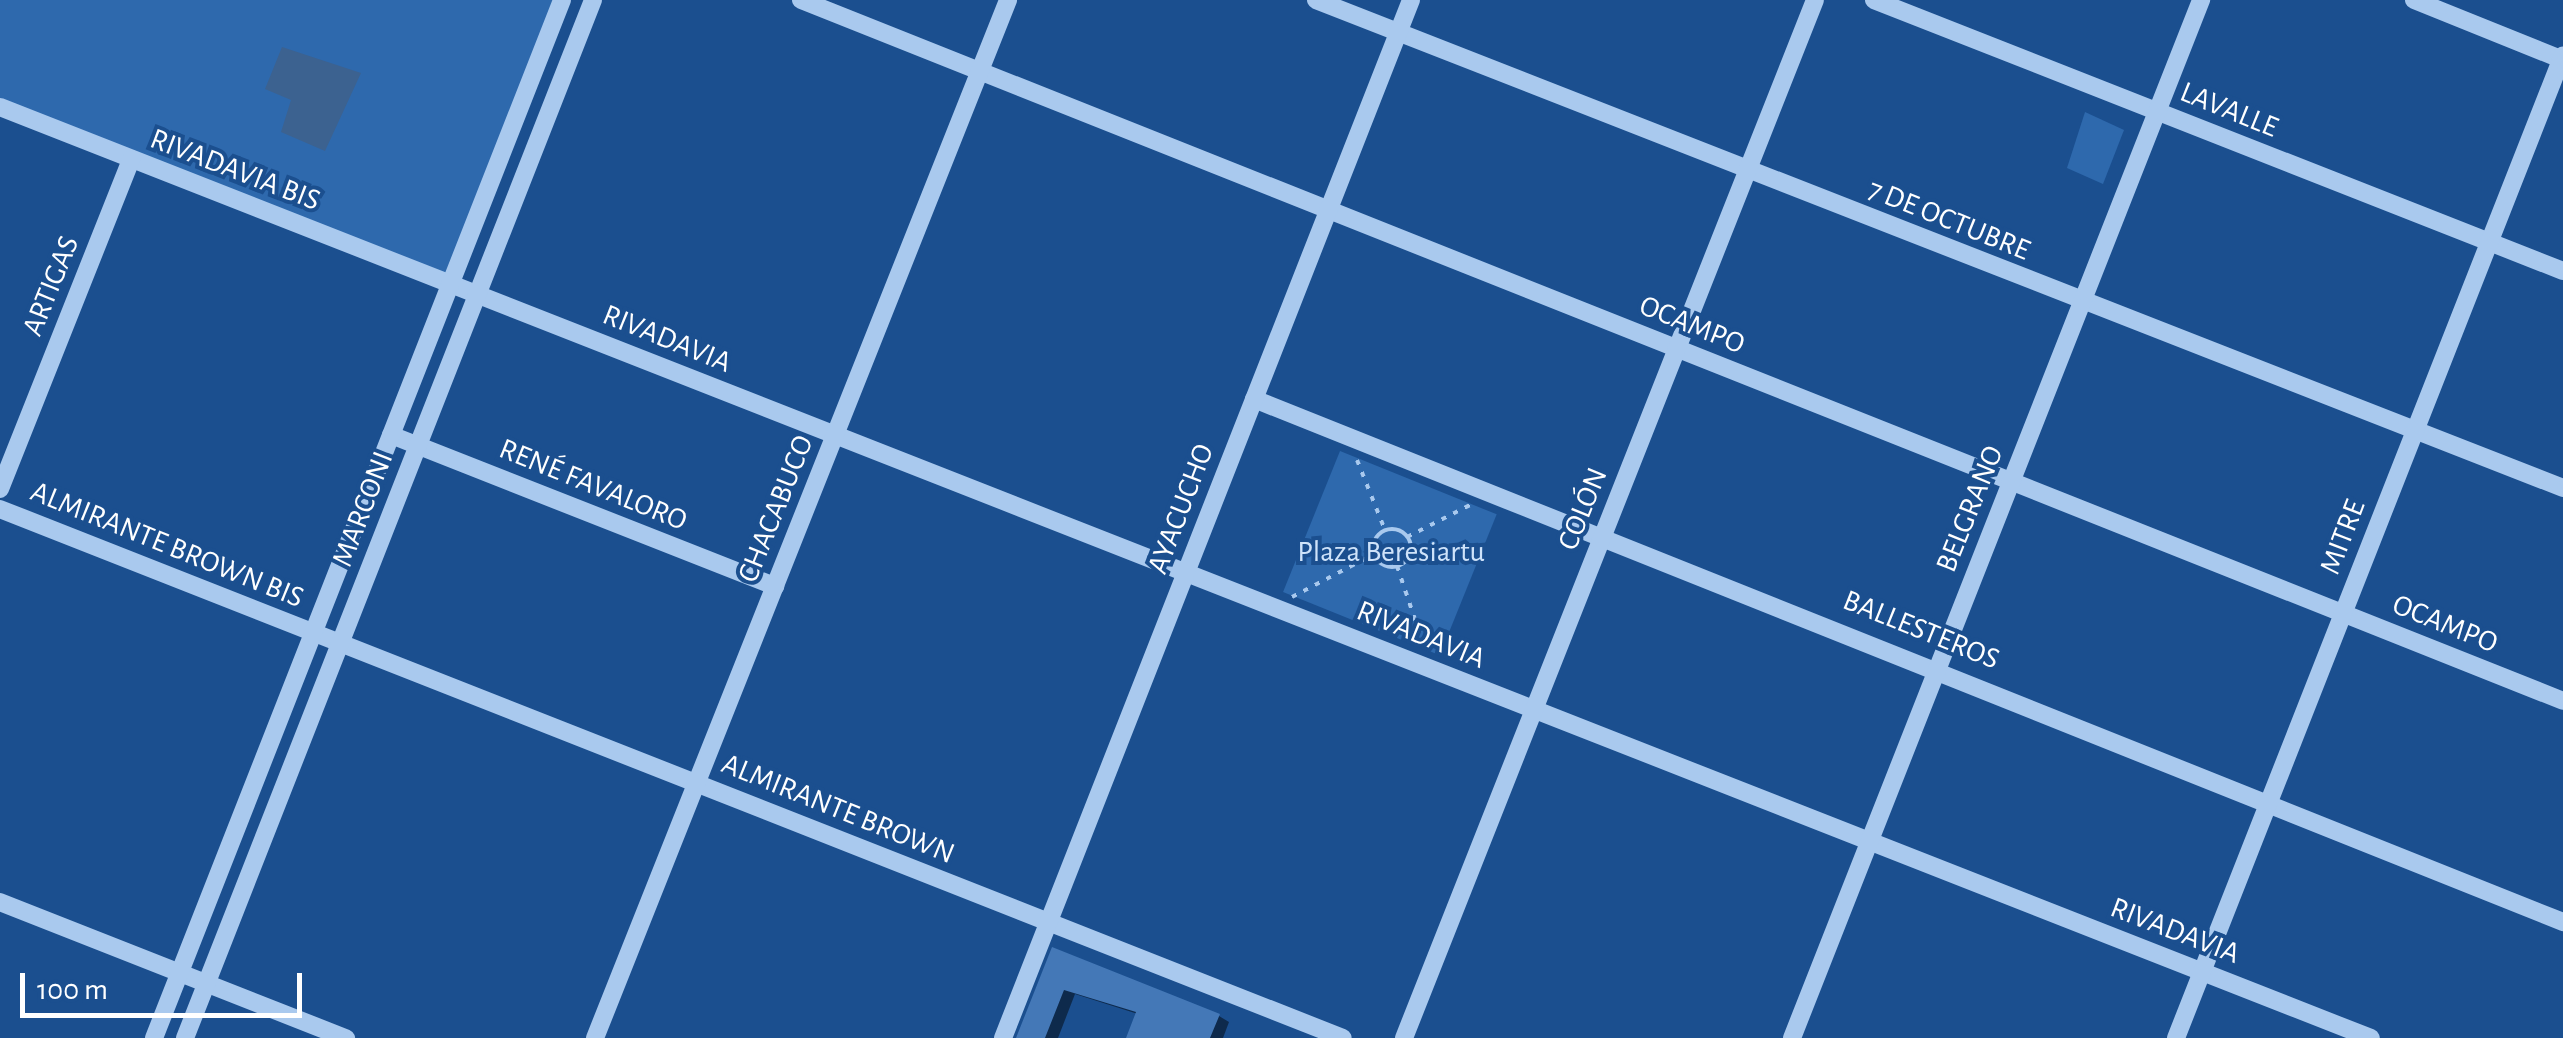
<!DOCTYPE html>
<html>
<head>
<meta charset="utf-8">
<style>
	body { margin:0 }
	#map { position:relative; width:2563px; height:1038px; overflow:hidden; background:#1b4f8f; font-family:"Alegreya Sans",sans-serif }
	div>[style] { position:absolute }
	[style*='--x'] { left:calc(var(--x)*1px); top:calc(var(--y)*1px); width:calc(var(--w)*1px); rotate:calc(var(--a)*1deg) }
	.green>* { inset:0; background:#2e69ad; transform-origin:0 0 }
	.water>* { inset:0; background:#3c6290 }
	.shadow>* { inset:0; background:#0007 }
	.building>* { inset:0; background:#4478b7 }
	.path>* { height:4px; margin-top:-2px; transform-origin:0; background:repeating-linear-gradient(90deg,#a9c9ee 0 5px,transparent 0 13px) }
	.path>.ring { margin:-2px; padding:0; box-sizing:content-box; background:none; border:4px solid #a9c9ee; border-radius:50% }
	.minor>* { height:18px; margin:-9px; padding:0 9px; transform-origin:9px; border-radius:9px; background:#a9c9ee }
	span { translate:-50% -50%; white-space:nowrap; text-align:center; line-height:1.15; -webkit-text-stroke:8px #1b4f8f; paint-order:stroke }
	.street-label { font-size:30px; color:#fff }
	.park-label { font-size:30px; color:#cfe3fa }
	.scale { position:absolute; left:20px; top:973px; width:282px; height:45px; box-sizing:border-box; border:5px solid #fff; border-top:0; padding-left:12px; font-size:30px; line-height:35px; white-space:nowrap; color:#fff; -webkit-text-stroke:8px #1b4f8f; paint-order:stroke }
</style>
</head>
<body>
<div id="map">
	<div class="green">
		<i style="clip-path:polygon(0 0,562px 0,450px 284px,0 107px)"></i>
		<i style="clip-path:polygon(2085px 112px,2124px 130px,2103px 184px,2067px 168px)"></i>
		<i style="left:1340px;top:451px;width:169px;height:152px;rotate:22deg"></i>
	</div>
	<div class="water">
		<i style="clip-path:polygon(282px 47px,361px 73px,325px 151px,281px 132px,291px 100px,265px 89px)"></i>
	</div>
	<div class="shadow">
		<i style="clip-path:polygon(1054px 950px,1219px 1016px,1229px 1022px,1223px 1038px,1129px 1038px,1138px 1014px,1075px 994px,1058px 1038px,1019px 1038px)"></i>
	</div>
	<div class="building">
		<i style="clip-path:polygon(1052px 947px,1220px 1014px,1210px 1038px,1126px 1038px,1136px 1012px,1064px 990px,1045px 1038px,1016px 1038px)"></i>
	</div>
	<div class="path">
		<i style="--x:1357;--y:460;--w:75;--a:68.2"></i>
		<i class="ring" style="left:1373px;top:529px;width:34px;height:34px"></i>
		<i style="--x:1407;--y:537;--w:71;--a:-26.9"></i>
		<i style="--x:1397;--y:566;--w:88;--a:71.4"></i>
		<i style="--x:1292;--y:597;--w:90;--a:-27.7"></i>
	</div>
	<div class="minor">
		<i style="--x:801;--y:0;--w:1896;--a:21.69"></i>
		<i style="--x:1316;--y:0;--w:1339;--a:21.37"></i>
		<i style="--x:1874;--y:0;--w:740;--a:21.47"></i>
		<i style="--x:2414;--y:0;--w:161;--a:21.9"></i>
		<i style="--x:0;--y:107;--w:2547;--a:21.44"></i>
		<i style="--x:1254;--y:399;--w:1410;--a:21.78"></i>
		<i style="--x:391;--y:435;--w:413;--a:21.5"></i>
		<i style="--x:0;--y:489;--w:355;--a:-68.3"></i>
		<i style="--x:0;--y:509;--w:1443;--a:21.5"></i>
		<i style="--x:0;--y:902;--w:372;--a:21.5"></i>
		<i style="--x:154;--y:1038;--w:1115;--a:-68.54"></i>
		<i style="--x:185;--y:1038;--w:1115;--a:-68.54"></i>
		<i style="--x:595;--y:1038;--w:1117;--a:-68.3"></i>
		<i style="--x:1003;--y:1038;--w:1115;--a:-68.54"></i>
		<i style="--x:1404;--y:1038;--w:1116;--a:-68.4"></i>
		<i style="--x:1792;--y:1038;--w:1116;--a:-68.49"></i>
		<i style="--x:2176;--y:1038;--w:1056;--a:-68.51"></i>
	</div>
	<div class="street-label">
		<span style="left:2229px;top:110px;rotate:22deg">LAVALLE</span>
		<span style="left:235px;top:170px;rotate:21deg">RIVADAVIA BIS</span>
		<span style="left:1949px;top:220px;rotate:22deg">7 DE OCTUBRE</span>
		<span style="left:51px;top:286px;rotate:-68deg">ARTIGAS</span>
		<span style="left:1692px;top:325px;rotate:22deg">OCAMPO</span>
		<span style="left:667px;top:339px;rotate:22deg">RIVADAVIA</span>
		<span style="left:593px;top:485px;rotate:22deg">RENÉ FAVALORO</span>
		<span style="left:363px;top:509px;rotate:-69deg">MARCONI</span>
		<span style="left:776px;top:509px;rotate:-68deg">CHACABUCO</span>
		<span style="left:1181px;top:509px;rotate:-69deg">AYACUCHO</span>
		<span style="left:1583px;top:509px;rotate:-68deg">COLÓN</span>
		<span style="left:1970px;top:509px;rotate:-68deg">BELGRANO</span>
		<span style="left:2343px;top:537px;rotate:-69deg">MITRE</span>
		<span style="left:167px;top:545px;rotate:22deg">ALMIRANTE BROWN BIS</span>
		<span style="left:2445px;top:624px;rotate:22deg">OCAMPO</span>
		<span style="left:1921px;top:630px;rotate:22deg">BALLESTEROS</span>
		<span style="left:1421px;top:635px;rotate:22deg">RIVADAVIA</span>
		<span style="left:838px;top:809px;rotate:22deg">ALMIRANTE BROWN</span>
		<span style="left:2175px;top:931px;rotate:21deg">RIVADAVIA</span>
	</div>
	<div class="park-label">
		<span style="left:1391px;top:552px">Plaza Beresiartu</span>
	</div>
	<div class="scale">100 m</div>
</div>
</body>
</html>
